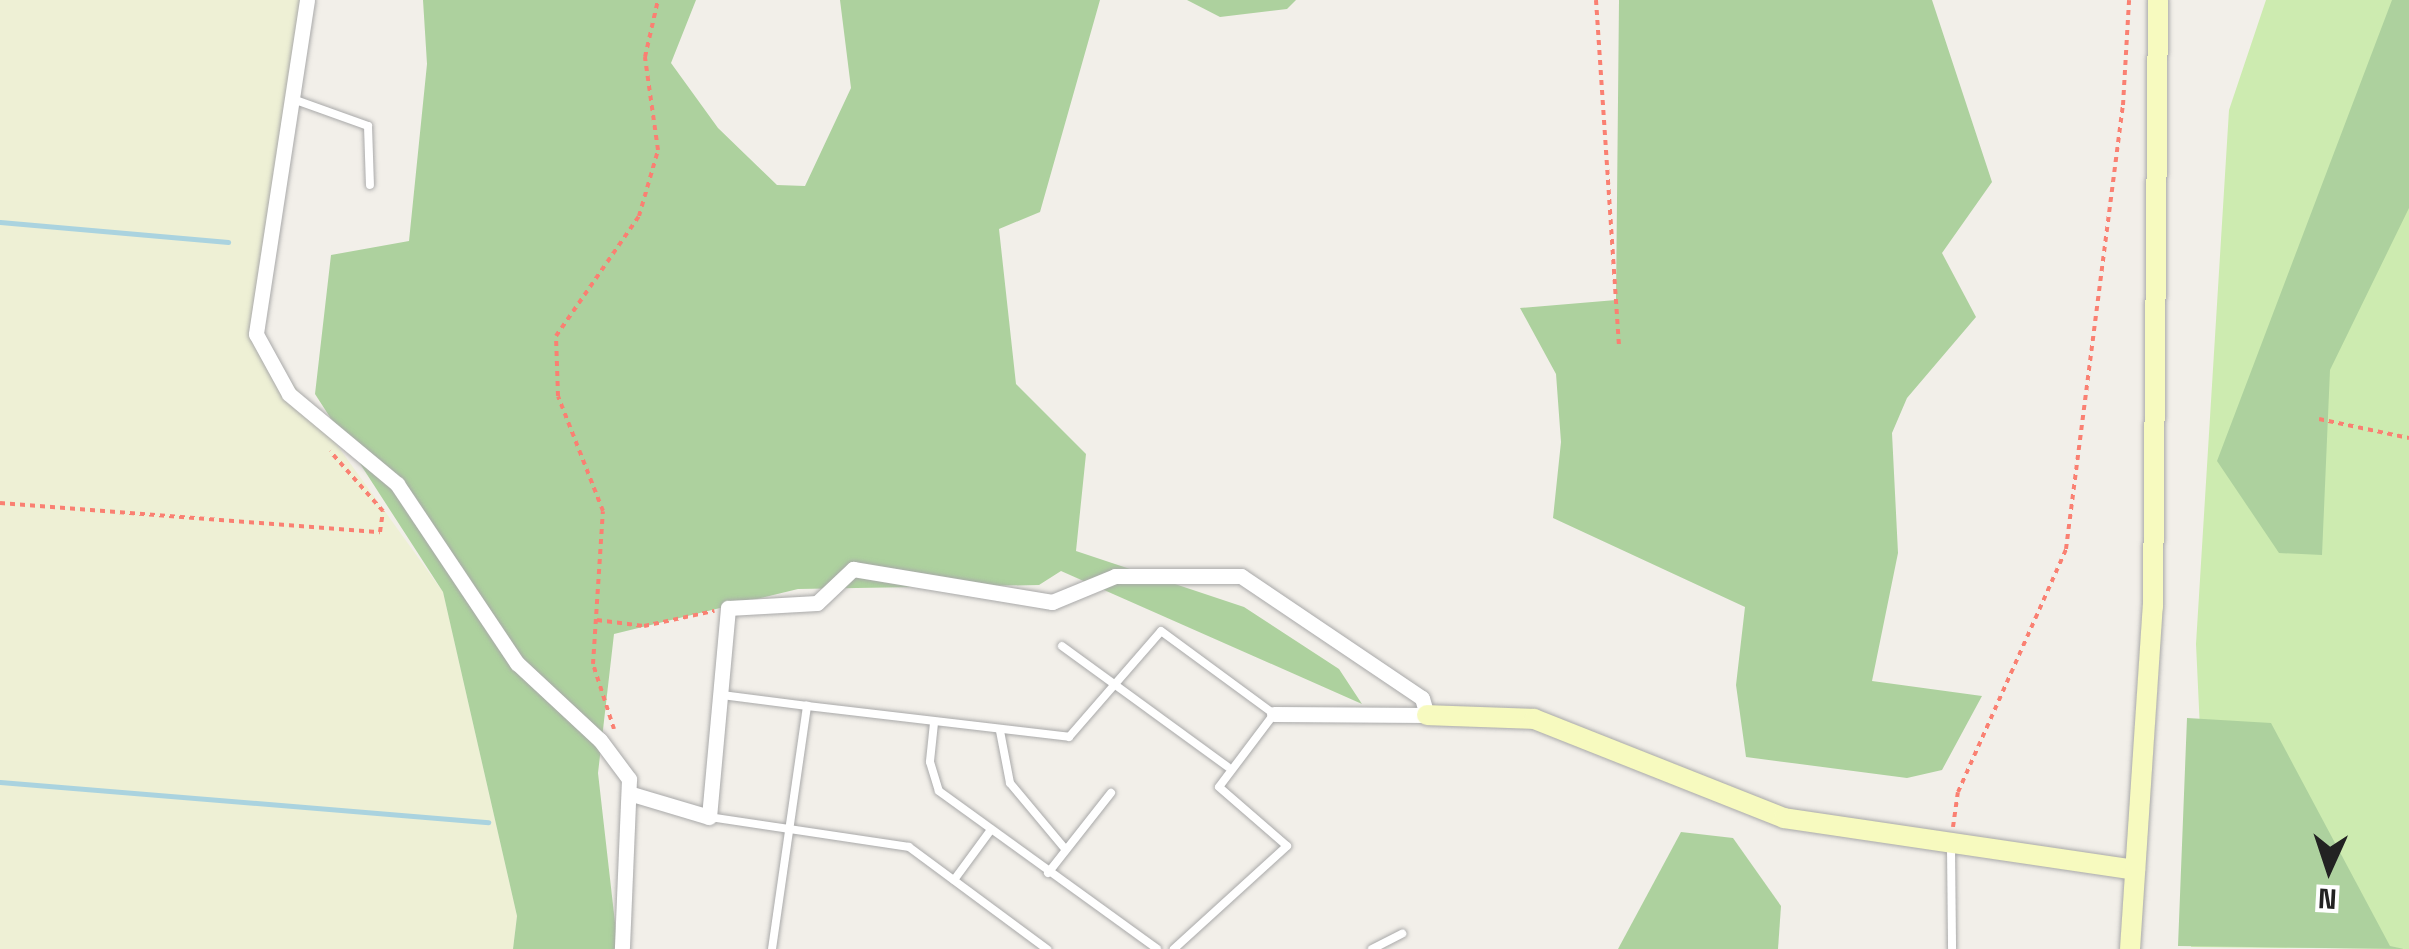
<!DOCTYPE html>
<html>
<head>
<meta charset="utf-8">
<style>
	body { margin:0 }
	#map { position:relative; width:2409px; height:949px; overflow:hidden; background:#f2efe9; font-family:"Space Grotesk",sans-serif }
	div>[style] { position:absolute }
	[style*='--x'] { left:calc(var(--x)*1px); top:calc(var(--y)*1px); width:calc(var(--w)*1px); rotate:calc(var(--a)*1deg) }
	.farmland>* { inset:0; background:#eef0d5 }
	.grass>* { inset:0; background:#cdebb0 }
	.forest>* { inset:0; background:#add19e }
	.stream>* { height:5px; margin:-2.5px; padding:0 2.5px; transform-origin:2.5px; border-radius:2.5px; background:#aad3df }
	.path>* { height:4px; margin-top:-2px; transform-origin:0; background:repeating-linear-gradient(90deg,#fa8072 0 5px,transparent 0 10px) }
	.roads { filter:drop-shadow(0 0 2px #a9a9a9) drop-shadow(0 0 2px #a9a9a9) }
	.lane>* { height:8px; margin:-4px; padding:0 4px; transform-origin:4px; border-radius:4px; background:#fff }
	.street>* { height:15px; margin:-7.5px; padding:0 7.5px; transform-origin:7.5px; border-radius:7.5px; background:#fff }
	.secondary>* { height:20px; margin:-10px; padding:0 10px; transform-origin:10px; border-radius:10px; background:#f7fabf }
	span { translate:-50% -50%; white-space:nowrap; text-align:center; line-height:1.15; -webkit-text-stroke:8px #fff; paint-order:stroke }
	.north { position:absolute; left:2279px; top:819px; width:100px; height:100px; -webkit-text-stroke:8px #fff; paint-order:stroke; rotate:183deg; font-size:28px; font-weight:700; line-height:40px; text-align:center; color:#222 }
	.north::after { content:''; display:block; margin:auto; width:35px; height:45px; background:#222; clip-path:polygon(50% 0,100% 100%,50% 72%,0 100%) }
</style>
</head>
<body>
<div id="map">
	<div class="farmland">
		<i style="clip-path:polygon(0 0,307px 0,257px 334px,443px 592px,517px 916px,513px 949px,0 949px)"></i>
	</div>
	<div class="grass">
		<i style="clip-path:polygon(2266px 0,2409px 0,2409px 949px,2191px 947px,2206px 858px,2196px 644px,2229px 110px)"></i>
	</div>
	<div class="forest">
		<i style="clip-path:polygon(423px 0,696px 0,671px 63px,718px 128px,777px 185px,805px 186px,851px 88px,840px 0,1100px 0,1040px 212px,999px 229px,1016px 384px,1086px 454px,1076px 551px,1244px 607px,1339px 669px,1362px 704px,1061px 571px,1039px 585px,798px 589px,614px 634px,598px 773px,618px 949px,513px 949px,517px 916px,443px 592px,315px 394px,331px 255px,409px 241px,427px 64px)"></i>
		<i style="clip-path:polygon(1187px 0,1296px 0,1287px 9px,1220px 17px)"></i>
		<i style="clip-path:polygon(1619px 0,1932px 0,1992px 182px,1942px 253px,1976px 317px,1907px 398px,1892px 433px,1898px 553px,1872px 681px,1982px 696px,1942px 770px,1907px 778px,1746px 757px,1736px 685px,1745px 607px,1553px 518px,1561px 442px,1556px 374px,1520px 308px,1616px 300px)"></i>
		<i style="clip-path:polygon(2392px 0,2409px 0,2409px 208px,2330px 370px,2322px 555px,2279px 553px,2217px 461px)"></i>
		<i style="clip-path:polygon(2187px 718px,2271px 723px,2390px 946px,2404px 949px,2178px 946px)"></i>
		<i style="clip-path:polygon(1681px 832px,1733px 838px,1781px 906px,1778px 949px,1618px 949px)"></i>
	</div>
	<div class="stream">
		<i style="--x:0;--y:222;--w:229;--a:5"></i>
		<i style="--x:0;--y:782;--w:490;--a:4.7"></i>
	</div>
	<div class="path">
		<i style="--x:1596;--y:0;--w:345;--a:86.2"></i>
		<i style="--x:2319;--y:419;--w:92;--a:11.9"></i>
		<i style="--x:0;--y:503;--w:381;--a:4.4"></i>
		<i style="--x:380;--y:532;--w:21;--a:-82"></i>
		<i style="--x:383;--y:511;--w:80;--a:-131.5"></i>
		<i style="--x:597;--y:620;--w:47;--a:7.3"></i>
		<i style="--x:644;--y:626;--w:72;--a:-12.1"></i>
		<i style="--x:614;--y:729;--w:68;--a:-107.9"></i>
		<i style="--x:593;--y:664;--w:153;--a:-86.3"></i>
		<i style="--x:603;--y:511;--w:123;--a:-111.4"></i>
		<i style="--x:558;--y:396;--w:60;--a:-91.9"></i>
		<i style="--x:556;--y:336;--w:146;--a:-55.3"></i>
		<i style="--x:639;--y:216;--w:69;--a:-73.9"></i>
		<i style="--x:658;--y:150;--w:94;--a:-98"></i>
		<i style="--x:645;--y:57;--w:58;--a:-77.2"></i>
		<i style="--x:1953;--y:827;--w:35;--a:-82"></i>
		<i style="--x:1958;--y:792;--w:266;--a:-66"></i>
		<i style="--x:2066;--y:549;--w:448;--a:-82.7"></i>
		<i style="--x:2123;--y:105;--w:105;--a:-86.7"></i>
	</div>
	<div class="roads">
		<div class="lane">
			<i style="--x:290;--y:98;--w:83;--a:19.7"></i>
			<i style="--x:368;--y:126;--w:59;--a:88.1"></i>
			<i style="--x:1062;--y:646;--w:205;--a:36.1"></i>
			<i style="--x:722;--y:695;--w:86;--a:7.4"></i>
			<i style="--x:934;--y:723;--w:39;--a:96"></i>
			<i style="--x:930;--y:762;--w:30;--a:73"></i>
			<i style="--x:939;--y:791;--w:269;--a:35.9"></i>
			<i style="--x:1000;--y:731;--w:53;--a:79.1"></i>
			<i style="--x:1010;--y:783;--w:87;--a:50.1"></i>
			<i style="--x:709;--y:817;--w:202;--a:8.5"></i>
			<i style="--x:909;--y:847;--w:172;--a:36.5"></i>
			<i style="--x:1951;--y:847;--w:102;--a:89.4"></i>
			<i style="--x:1048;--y:873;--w:102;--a:-51.8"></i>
			<i style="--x:954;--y:880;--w:61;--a:-53.7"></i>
			<i style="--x:772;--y:949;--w:246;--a:-81.8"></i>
			<i style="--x:807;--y:706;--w:264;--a:6.7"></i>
			<i style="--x:1069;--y:737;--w:140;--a:-49"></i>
			<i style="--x:1161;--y:631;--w:140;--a:36.3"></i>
			<i style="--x:1274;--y:714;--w:91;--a:127"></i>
			<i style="--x:1219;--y:787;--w:90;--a:40.9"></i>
			<i style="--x:1287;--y:846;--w:153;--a:137.7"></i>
			<i style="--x:1372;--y:949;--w:34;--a:-27"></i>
		</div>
		<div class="street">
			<i style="--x:307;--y:0;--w:338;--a:98.7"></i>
			<i style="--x:256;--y:334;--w:68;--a:61.2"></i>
			<i style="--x:289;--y:394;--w:141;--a:39.8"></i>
			<i style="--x:397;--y:484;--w:216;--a:56.2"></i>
			<i style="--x:517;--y:663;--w:113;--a:42.9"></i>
			<i style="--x:600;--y:740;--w:49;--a:53.4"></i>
			<i style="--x:629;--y:779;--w:170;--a:92.4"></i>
			<i style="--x:632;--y:794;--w:80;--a:16.6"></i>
			<i style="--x:709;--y:817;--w:210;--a:-84.8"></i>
			<i style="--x:728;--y:608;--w:89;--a:-3.2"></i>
			<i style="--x:817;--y:603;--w:50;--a:-43.4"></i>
			<i style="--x:853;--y:569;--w:202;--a:9.4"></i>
			<i style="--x:1052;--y:602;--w:68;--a:-22.4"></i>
			<i style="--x:1115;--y:576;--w:126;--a:0"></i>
			<i style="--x:1241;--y:576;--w:218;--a:34"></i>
			<i style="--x:1422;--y:698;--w:18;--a:74"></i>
			<i style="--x:1427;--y:715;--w:153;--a:-179.6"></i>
		</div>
		<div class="secondary">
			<i style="--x:1427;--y:715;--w:107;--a:2.1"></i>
			<i style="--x:1534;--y:719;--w:269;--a:21.6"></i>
			<i style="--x:1784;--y:818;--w:355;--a:8.4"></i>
			<i style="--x:2130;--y:949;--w:343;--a:-86.2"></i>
			<i style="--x:2153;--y:607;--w:607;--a:-89.53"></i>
		</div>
	</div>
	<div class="north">N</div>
</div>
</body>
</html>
